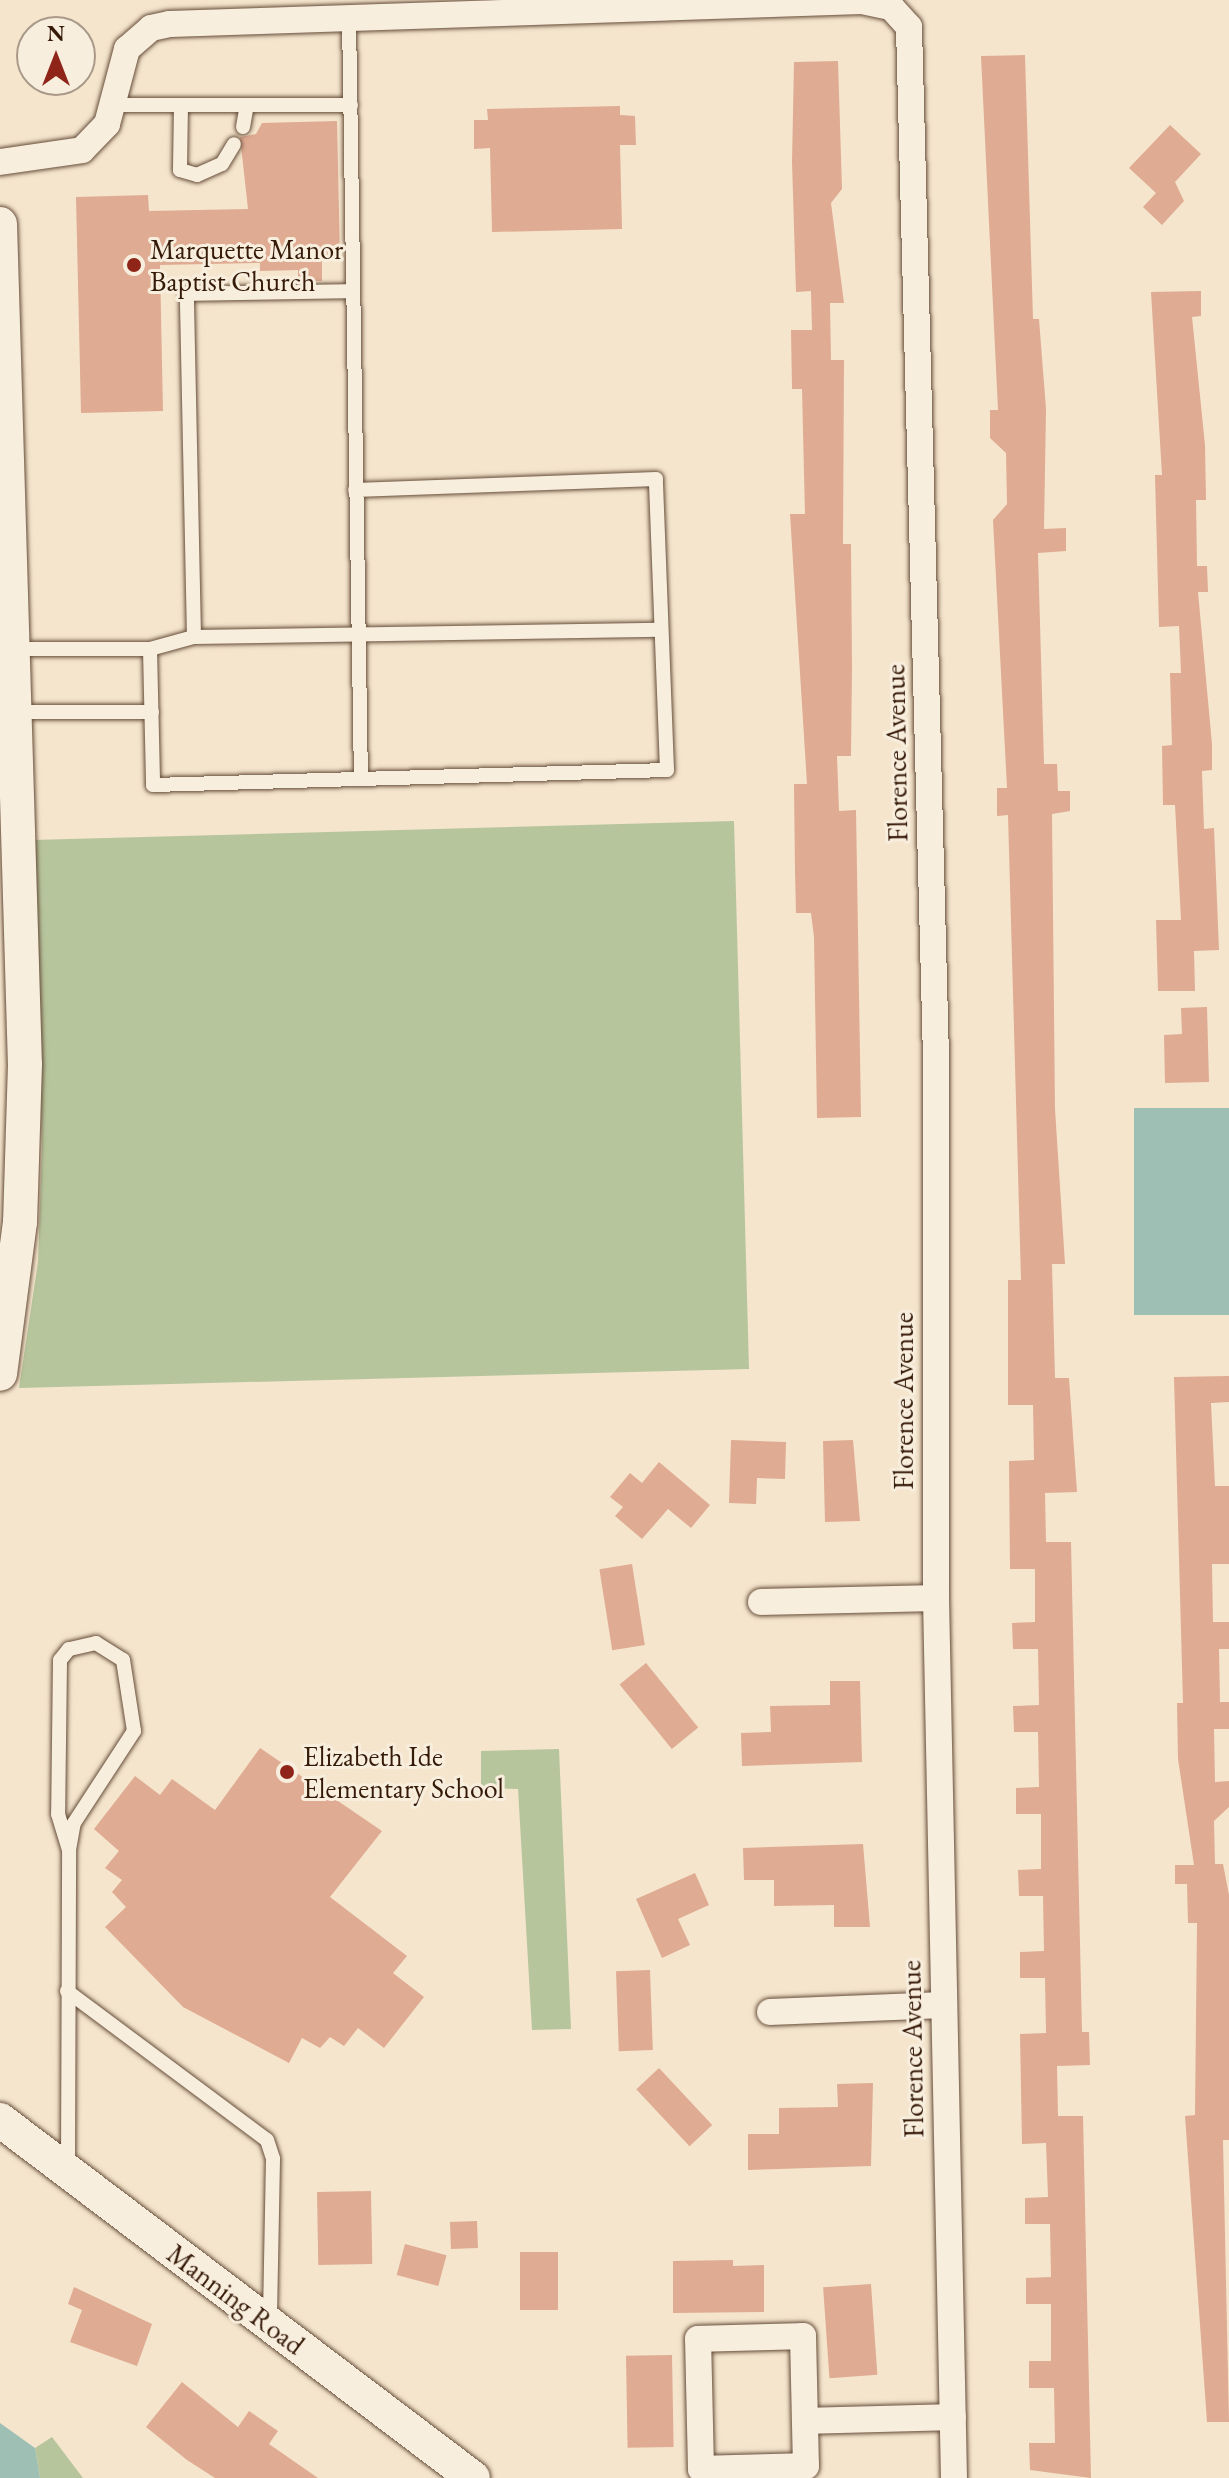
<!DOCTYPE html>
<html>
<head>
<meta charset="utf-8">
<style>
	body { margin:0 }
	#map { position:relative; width:1229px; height:2478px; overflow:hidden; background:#f5e5cd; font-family:"EB Garamond",serif }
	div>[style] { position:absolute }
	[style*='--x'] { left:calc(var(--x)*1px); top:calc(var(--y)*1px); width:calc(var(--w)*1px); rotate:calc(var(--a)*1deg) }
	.green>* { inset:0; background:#b7c59c }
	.water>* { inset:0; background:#9dbfb4; transform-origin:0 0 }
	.building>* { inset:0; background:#dfab92; transform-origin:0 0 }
	.roads { filter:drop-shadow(0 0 2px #664d39) drop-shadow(0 0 2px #664d39) }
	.service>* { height:14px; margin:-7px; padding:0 7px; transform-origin:7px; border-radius:7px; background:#f8eede }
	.minor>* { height:26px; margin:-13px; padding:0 13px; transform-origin:13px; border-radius:13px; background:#f8eede }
	.tertiary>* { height:34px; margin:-17px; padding:0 17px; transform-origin:17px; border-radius:17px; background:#f8eede }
	.dots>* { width:22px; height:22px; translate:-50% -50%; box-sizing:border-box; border:4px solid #f8eede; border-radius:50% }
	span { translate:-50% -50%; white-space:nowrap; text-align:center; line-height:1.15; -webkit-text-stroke:6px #f8eede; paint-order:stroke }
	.poi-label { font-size:28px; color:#361a08 }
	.left { translate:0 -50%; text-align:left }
	.street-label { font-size:28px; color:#361a08 }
	.north { position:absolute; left:16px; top:16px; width:80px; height:80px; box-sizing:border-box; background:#f8eede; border:2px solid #a98; border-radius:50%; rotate:0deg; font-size:22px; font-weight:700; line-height:32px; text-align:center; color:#361a08 }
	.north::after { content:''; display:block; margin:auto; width:28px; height:36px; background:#8f2418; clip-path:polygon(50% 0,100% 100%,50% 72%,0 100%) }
</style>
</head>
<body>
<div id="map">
	<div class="green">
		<i style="clip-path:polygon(734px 821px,749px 1369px,19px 1388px,38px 1262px,42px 1146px,32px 840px)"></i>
		<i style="clip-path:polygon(559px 1749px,571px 2029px,532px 2030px,518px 1789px,481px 1788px,481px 1751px)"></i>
		<i style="clip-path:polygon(52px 2437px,83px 2478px,40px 2478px,35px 2448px)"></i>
	</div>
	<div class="water">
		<i style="left:1229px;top:1108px;width:207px;height:95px;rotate:90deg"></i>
		<i style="clip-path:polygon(0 2423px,35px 2448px,40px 2478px,0 2478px)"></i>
	</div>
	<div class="building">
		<i style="clip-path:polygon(1025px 55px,1033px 319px,1039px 319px,1046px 409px,1044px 529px,1066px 528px,1066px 551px,1038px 553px,1044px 764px,1057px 764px,1058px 791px,1070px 791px,1070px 811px,1052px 814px,1055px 1109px,1065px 1264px,1052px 1264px,1055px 1378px,1069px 1378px,1077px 1492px,1045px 1493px,1046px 1542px,1071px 1542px,1082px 2032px,1089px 2032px,1090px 2065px,1057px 2066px,1058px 2116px,1083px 2116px,1091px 2478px,1030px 2470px,1029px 2443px,1055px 2443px,1054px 2388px,1029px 2388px,1029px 2361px,1051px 2361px,1051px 2304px,1026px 2304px,1026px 2278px,1051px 2277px,1050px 2224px,1025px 2224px,1025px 2198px,1048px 2197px,1046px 2143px,1022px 2144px,1020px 2034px,1046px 2033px,1045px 1978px,1020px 1978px,1020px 1952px,1044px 1951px,1043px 1896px,1019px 1896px,1018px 1870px,1041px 1869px,1041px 1814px,1016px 1814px,1016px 1788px,1039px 1787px,1038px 1732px,1014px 1732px,1013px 1706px,1039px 1705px,1038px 1649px,1013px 1649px,1012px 1623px,1035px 1622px,1035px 1569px,1010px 1569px,1009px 1461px,1034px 1460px,1033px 1405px,1008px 1405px,1008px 1280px,1021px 1280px,1008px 815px,997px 816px,997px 788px,1007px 788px,993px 520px,1007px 504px,1006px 453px,990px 438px,990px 410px,998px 410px,981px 56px)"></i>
		<i style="clip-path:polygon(838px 61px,842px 189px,831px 203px,844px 303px,830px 303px,831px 360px,844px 360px,843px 544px,851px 544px,852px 667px,851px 756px,837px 756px,839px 811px,856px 810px,861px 1117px,817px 1118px,814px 937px,811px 913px,796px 913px,795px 871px,794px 784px,807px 784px,790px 514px,805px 514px,802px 389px,792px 389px,791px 330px,812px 330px,811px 291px,796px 292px,792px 162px,794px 62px)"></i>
		<i style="clip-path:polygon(620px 106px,620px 115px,635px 116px,636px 145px,620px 145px,622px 229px,492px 232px,490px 148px,474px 149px,474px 120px,488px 120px,487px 109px)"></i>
		<i style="clip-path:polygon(337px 121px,340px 260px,322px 260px,322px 281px,298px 281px,298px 270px,260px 271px,260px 263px,160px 265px,163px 411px,81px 413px,76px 197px,148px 195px,149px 211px,248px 209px,240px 137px,256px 134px,262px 123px)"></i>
		<i style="clip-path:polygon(1170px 125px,1201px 154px,1175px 182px,1184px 201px,1162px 225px,1143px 207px,1156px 193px,1129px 168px)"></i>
		<i style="clip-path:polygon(1201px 291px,1201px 316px,1192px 317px,1205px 445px,1206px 500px,1196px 500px,1197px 566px,1207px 566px,1208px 592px,1198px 592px,1212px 744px,1212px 770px,1202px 771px,1204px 829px,1214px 828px,1219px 950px,1194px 951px,1195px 991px,1158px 991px,1156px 920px,1181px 920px,1175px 805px,1163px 805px,1162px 746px,1172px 745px,1170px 673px,1181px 673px,1179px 626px,1159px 627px,1155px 475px,1162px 475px,1151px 292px)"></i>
		<i style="clip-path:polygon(1207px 1007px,1209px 1082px,1165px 1083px,1164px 1035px,1182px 1034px,1181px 1008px)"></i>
		<i style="clip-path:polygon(1229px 1376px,1229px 1402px,1211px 1403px,1215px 1486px,1229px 1486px,1229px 1564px,1212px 1564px,1213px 1622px,1229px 1622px,1229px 1649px,1219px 1649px,1220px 1702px,1229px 1702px,1229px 1729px,1214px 1729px,1215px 1782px,1229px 1781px,1229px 1807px,1214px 1821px,1215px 1864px,1223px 1864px,1229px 1895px,1229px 2140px,1223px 2140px,1229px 2422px,1207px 2422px,1185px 2116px,1195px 2115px,1197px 1923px,1188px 1923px,1187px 1884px,1175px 1884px,1175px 1865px,1194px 1865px,1178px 1759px,1177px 1703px,1183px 1703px,1174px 1377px)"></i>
		<i style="clip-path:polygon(731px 1440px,786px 1442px,785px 1479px,757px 1478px,756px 1504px,729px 1503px)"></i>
		<i style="clip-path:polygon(853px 1440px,860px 1521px,825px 1522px,823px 1441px)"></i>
		<i style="clip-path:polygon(659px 1462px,710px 1505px,691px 1528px,668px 1509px,642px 1539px,615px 1516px,623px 1507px,610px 1497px,630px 1473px,642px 1483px)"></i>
		<i style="left:632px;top:1564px;width:82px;height:33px;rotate:81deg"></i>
		<i style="left:646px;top:1663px;width:83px;height:34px;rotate:51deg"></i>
		<i style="clip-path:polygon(830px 1681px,860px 1681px,862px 1762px,742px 1766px,741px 1733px,771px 1732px,770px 1706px,830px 1705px)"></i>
		<i style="clip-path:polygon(260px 1748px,382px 1831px,330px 1897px,407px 1956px,393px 1973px,424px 1997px,384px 2048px,358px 2028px,344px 2046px,330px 2037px,320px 2048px,302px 2038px,289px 2063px,183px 2007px,105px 1927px,126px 1907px,112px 1892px,122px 1880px,105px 1868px,119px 1851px,94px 1829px,135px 1776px,160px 1795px,172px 1779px,215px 1810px)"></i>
		<i style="clip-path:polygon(863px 1844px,870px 1927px,834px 1927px,834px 1905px,774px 1906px,774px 1880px,744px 1880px,743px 1848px)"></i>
		<i style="clip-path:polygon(695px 1873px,709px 1905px,678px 1919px,690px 1945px,662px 1958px,636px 1899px)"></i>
		<i style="left:650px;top:1970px;width:80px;height:34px;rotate:88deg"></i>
		<i style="left:659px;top:2068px;width:78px;height:31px;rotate:47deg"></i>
		<i style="clip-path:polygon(873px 2083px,871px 2166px,748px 2170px,748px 2134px,779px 2134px,779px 2108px,838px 2107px,837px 2084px)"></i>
		<i style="left:371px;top:2191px;width:73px;height:54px;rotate:89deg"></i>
		<i style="left:477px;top:2221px;width:27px;height:27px;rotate:88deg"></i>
		<i style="left:405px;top:2244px;width:43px;height:32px;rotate:15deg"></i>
		<i style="left:520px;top:2252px;width:38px;height:58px"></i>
		<i style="clip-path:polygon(733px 2260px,733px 2266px,764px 2265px,764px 2312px,673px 2313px,673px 2261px)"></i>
		<i style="left:871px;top:2284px;width:91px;height:48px;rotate:86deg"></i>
		<i style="clip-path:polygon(74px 2287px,152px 2324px,137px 2366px,70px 2342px,82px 2310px,68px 2304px)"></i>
		<i style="left:672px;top:2355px;width:92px;height:46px;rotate:89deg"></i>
		<i style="clip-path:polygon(182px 2382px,238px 2427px,249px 2411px,278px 2431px,269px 2444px,318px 2478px,215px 2478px,187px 2460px,146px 2427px)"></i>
	</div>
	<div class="roads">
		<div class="service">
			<i style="--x:349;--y:18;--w:761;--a:89.1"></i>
			<i style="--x:112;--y:105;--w:239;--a:0"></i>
			<i style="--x:181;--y:105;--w:65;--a:90.9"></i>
			<i style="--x:180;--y:170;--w:18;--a:16"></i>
			<i style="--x:197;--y:175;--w:27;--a:-24"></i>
			<i style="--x:222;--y:164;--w:23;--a:-59"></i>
			<i style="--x:243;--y:127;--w:22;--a:-80"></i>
			<i style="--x:194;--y:637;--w:343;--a:-91.2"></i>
			<i style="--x:187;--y:294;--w:166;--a:-1"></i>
			<i style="--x:13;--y:649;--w:137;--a:0"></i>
			<i style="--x:150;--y:649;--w:46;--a:-15.3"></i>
			<i style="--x:194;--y:637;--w:467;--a:-0.9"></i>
			<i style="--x:150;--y:649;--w:136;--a:88.7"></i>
			<i style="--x:153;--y:785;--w:514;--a:-1.67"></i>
			<i style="--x:667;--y:770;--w:291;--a:-92.2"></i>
			<i style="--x:656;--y:479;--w:301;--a:177.9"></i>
			<i style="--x:15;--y:712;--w:137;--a:0"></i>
			<i style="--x:67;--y:1991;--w:249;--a:36.7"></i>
			<i style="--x:267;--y:2140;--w:20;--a:72"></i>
			<i style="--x:273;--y:2159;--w:161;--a:91.1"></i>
			<i style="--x:68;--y:2168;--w:318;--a:-89.8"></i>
			<i style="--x:69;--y:1850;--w:27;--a:-80"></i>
			<i style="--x:74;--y:1823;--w:110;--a:-56.9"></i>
			<i style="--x:134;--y:1731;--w:72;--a:-98.8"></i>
			<i style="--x:123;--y:1660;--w:32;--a:-148"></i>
			<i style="--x:96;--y:1643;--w:28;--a:167"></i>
			<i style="--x:69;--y:1649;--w:14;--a:129"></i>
			<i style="--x:60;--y:1660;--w:154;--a:90.7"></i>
			<i style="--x:58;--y:1814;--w:38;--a:73"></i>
		</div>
		<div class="minor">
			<i style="--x:0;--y:162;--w:83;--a:-8.3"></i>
			<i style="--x:82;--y:150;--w:36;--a:-46"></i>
			<i style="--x:107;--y:124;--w:78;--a:-75.1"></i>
			<i style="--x:127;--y:49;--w:32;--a:-41"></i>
			<i style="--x:151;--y:28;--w:19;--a:-12"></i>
			<i style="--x:170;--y:24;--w:692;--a:-1.9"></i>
			<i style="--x:862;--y:1;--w:30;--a:12"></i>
			<i style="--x:891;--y:7;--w:27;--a:48"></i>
			<i style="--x:909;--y:27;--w:1028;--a:88.5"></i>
			<i style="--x:936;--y:1055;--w:543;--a:90"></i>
			<i style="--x:936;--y:1598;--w:880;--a:88.83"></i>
			<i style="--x:761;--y:1602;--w:175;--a:-1.3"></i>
			<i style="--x:770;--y:2012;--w:173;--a:-2.3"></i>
			<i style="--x:803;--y:2336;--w:130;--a:88.7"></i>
			<i style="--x:806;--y:2466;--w:105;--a:178.4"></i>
			<i style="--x:701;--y:2469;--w:130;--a:-91.3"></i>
			<i style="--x:698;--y:2339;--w:105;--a:-1.6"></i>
			<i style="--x:805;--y:2421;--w:148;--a:-1.5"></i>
		</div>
		<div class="tertiary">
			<i style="--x:0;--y:224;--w:840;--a:88.3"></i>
			<i style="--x:25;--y:1064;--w:158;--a:91.8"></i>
			<i style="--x:20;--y:1222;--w:153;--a:97.5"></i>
			<i style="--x:0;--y:2120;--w:593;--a:37.12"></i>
		</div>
	</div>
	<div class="dots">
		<i style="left:134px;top:265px;background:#8f2418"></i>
		<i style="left:287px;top:1772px;background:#8f2418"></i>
	</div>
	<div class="poi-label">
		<span class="left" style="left:150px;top:265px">Marquette Manor<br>Baptist Church</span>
		<span class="left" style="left:303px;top:1772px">Elizabeth Ide<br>Elementary School</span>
	</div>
	<div class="street-label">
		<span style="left:896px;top:753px;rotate:-91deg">Florence Avenue</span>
		<span style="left:903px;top:1401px;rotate:-90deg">Florence Avenue</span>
		<span style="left:912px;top:2049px;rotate:-91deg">Florence Avenue</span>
		<span style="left:236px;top:2299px;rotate:37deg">Manning Road</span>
	</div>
	<div class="north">N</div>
</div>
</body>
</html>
